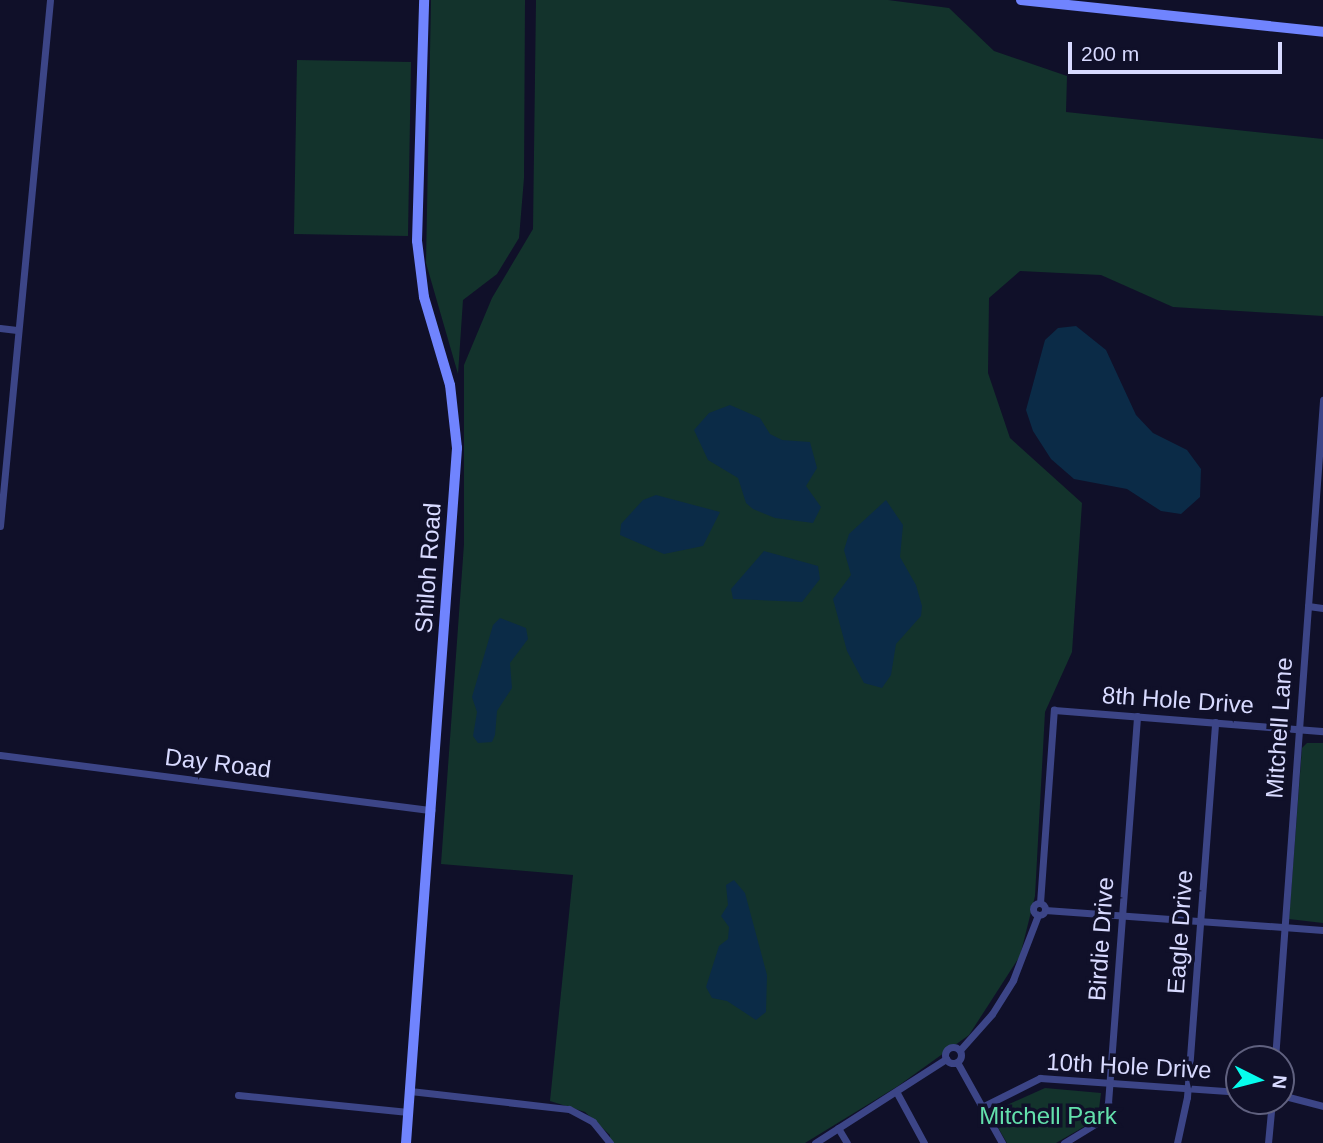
<!DOCTYPE html>
<html>
<head>
<meta charset="utf-8">
<style>
	body { margin:0 }
	#map { position:relative; width:1323px; height:1143px; overflow:hidden; background:#101029; font-family:Helvetica,sans-serif }
	div>[style] { position:absolute }
	[style*='--x'] { left:calc(var(--x)*1px); top:calc(var(--y)*1px); width:calc(var(--w)*1px); rotate:calc(var(--a)*1deg) }
	.green>* { inset:0; background:#13332c; transform-origin:0 0 }
	.water>* { inset:0; background:#0b2b47 }
	.street>* { height:7px; margin:-3.5px; padding:0 3.5px; transform-origin:3.5px; border-radius:3.5px; background:#3c4587 }
	.street>.ring { margin:-3.5px; padding:0; box-sizing:content-box; background:none; border:7px solid #3c4587; border-radius:50% }
	.secondary>* { height:10px; margin:-5px; padding:0 5px; transform-origin:5px; border-radius:5px; background:#7084fe }
	span { translate:-50% -50%; white-space:nowrap; text-align:center; line-height:1.15; -webkit-text-stroke:7px #101029; paint-order:stroke }
	.street-label { font-size:24px; color:#d8daff }
	.park-label { font-size:24px; color:#63e0ac }
	.north { position:absolute; left:1225px; top:1045px; width:70px; height:70px; box-sizing:border-box; background:#101029; border:2px solid #60617f; border-radius:50%; rotate:96deg; font-size:19px; font-weight:700; line-height:28px; text-align:center; color:#d8daff }
	.north::after { content:''; display:block; margin:auto; width:24px; height:32px; background:#06fded; clip-path:polygon(50% 0,100% 100%,50% 72%,0 100%) }
	.scale { position:absolute; left:1068px; top:42px; width:214px; height:32px; box-sizing:border-box; border:4px solid #d8daff; border-top:0; padding-left:9px; font-size:21px; line-height:24px; white-space:nowrap; color:#d8daff; -webkit-text-stroke:5px #101029; paint-order:stroke }
</style>
</head>
<body>
<div id="map">
	<div class="green">
		<i style="clip-path:polygon(431px 0,525px 0,524px 178px,519px 238px,497px 274px,463px 300px,458px 374px,426px 263px)"></i>
		<i style="clip-path:polygon(536px 0,888px 0,949px 8px,994px 51px,1067px 76px,1066px 112px,1323px 139px,1323px 316px,1173px 307px,1101px 275px,1020px 271px,989px 298px,988px 373px,1010px 438px,1082px 503px,1072px 652px,1045px 712px,1035px 896px,1020px 956px,969px 1035px,898px 1086px,805px 1143px,610px 1143px,610px 1135px,585px 1112px,550px 1101px,573px 875px,441px 864px,464px 544px,464px 365px,492px 298px,533px 229px)"></i>
		<i style="left:411px;top:62px;width:174px;height:114px;rotate:91deg"></i>
		<i style="clip-path:polygon(1307px 743px,1323px 743px,1323px 923px,1289px 919px,1302px 748px)"></i>
		<i style="clip-path:polygon(1045px 1088px,1101px 1093px,1099px 1109px,1087px 1125px,1056px 1143px,1007px 1143px,993px 1119px,996px 1110px)"></i>
	</div>
	<div class="water">
		<i style="clip-path:polygon(1076px 326px,1106px 350px,1136px 415px,1153px 433px,1187px 450px,1201px 469px,1200px 497px,1181px 514px,1161px 511px,1127px 489px,1074px 479px,1051px 459px,1033px 431px,1026px 410px,1045px 340px,1058px 328px)"></i>
		<i style="clip-path:polygon(730px 405px,760px 418px,770px 434px,782px 440px,810px 442px,817px 468px,806px 486px,821px 507px,813px 523px,775px 518px,753px 509px,746px 503px,738px 478px,708px 460px,694px 430px,709px 413px)"></i>
		<i style="clip-path:polygon(656px 495px,720px 512px,703px 546px,664px 554px,620px 535px,621px 524px,643px 500px)"></i>
		<i style="clip-path:polygon(886px 500px,903px 525px,900px 557px,916px 585px,922px 606px,921px 616px,896px 644px,891px 675px,882px 688px,864px 683px,847px 651px,833px 599px,851px 575px,844px 550px,849px 534px)"></i>
		<i style="clip-path:polygon(764px 551px,818px 566px,820px 579px,802px 602px,733px 599px,731px 589px)"></i>
		<i style="clip-path:polygon(500px 618px,526px 628px,528px 639px,510px 663px,512px 688px,497px 711px,495px 735px,492px 742px,478px 743px,473px 736px,477px 712px,472px 697px,493px 625px)"></i>
		<i style="clip-path:polygon(734px 880px,745px 893px,767px 975px,766px 1012px,756px 1020px,727px 1001px,712px 998px,706px 987px,719px 946px,728px 939px,729px 927px,721px 916px,728px 905px,726px 885px)"></i>
	</div>
	<div class="street">
		<i style="--x:0;--y:328;--w:17;--a:7"></i>
		<i style="--x:0;--y:526;--w:528;--a:-84.57"></i>
		<i style="--x:1308;--y:606;--w:15;--a:8"></i>
		<i style="--x:0;--y:755;--w:435;--a:7.3"></i>
		<i class="ring" style="left:1033px;top:903px;width:5px;height:5px"></i>
		<i style="--x:1040;--y:903;--w:194;--a:-85.9"></i>
		<i style="--x:1054;--y:710;--w:270;--a:4.5"></i>
		<i style="--x:1045;--y:910;--w:279;--a:4.1"></i>
		<i class="ring" style="left:945px;top:1047px;width:9px;height:9px"></i>
		<i style="--x:960;--y:1050;--w:48;--a:-48.4"></i>
		<i style="--x:992;--y:1014;--w:40;--a:-58"></i>
		<i style="--x:1013;--y:980;--w:70;--a:-69"></i>
		<i style="--x:1275;--y:1059;--w:661;--a:-85.83"></i>
		<i style="--x:957;--y:1062;--w:93;--a:60.9"></i>
		<i style="--x:410;--y:1091;--w:160;--a:6.5"></i>
		<i style="--x:569;--y:1109;--w:27;--a:28"></i>
		<i style="--x:593;--y:1122;--w:27;--a:51"></i>
		<i style="--x:897;--y:1093;--w:57;--a:61.6"></i>
		<i style="--x:238;--y:1095;--w:171;--a:5.7"></i>
		<i style="--x:1281;--y:1095;--w:43;--a:14.7"></i>
		<i style="--x:982;--y:1107;--w:65;--a:-26.6"></i>
		<i style="--x:1040;--y:1078;--w:199;--a:4"></i>
		<i style="--x:838;--y:1128;--w:17;--a:59"></i>
		<i style="--x:815;--y:1143;--w:156;--a:-32.7"></i>
		<i style="--x:1064;--y:1143;--w:42;--a:-31.4"></i>
		<i style="--x:1100;--y:1121;--w:20;--a:-66"></i>
		<i style="--x:1108;--y:1103;--w:388;--a:-85.7"></i>
		<i style="--x:1177;--y:1143;--w:47;--a:-77.7"></i>
		<i style="--x:1187;--y:1097;--w:376;--a:-85.7"></i>
		<i style="--x:1268;--y:1143;--w:42;--a:-84.6"></i>
	</div>
	<div class="secondary">
		<i style="--x:1021;--y:0;--w:304;--a:6"></i>
		<i style="--x:406;--y:1143;--w:697;--a:-85.8"></i>
		<i style="--x:457;--y:448;--w:63;--a:-96.3"></i>
		<i style="--x:450;--y:385;--w:92;--a:-106.5"></i>
		<i style="--x:424;--y:297;--w:56;--a:-97.1"></i>
		<i style="--x:417;--y:241;--w:241;--a:-88.3"></i>
	</div>
	<div class="street-label">
		<span style="left:428px;top:568px;rotate:-86deg">Shiloh Road</span>
		<span style="left:1178px;top:700px;rotate:4deg">8th Hole Drive</span>
		<span style="left:1279px;top:728px;rotate:-86deg">Mitchell Lane</span>
		<span style="left:218px;top:763px;rotate:7deg">Day Road</span>
		<span style="left:1180px;top:932px;rotate:-86deg">Eagle Drive</span>
		<span style="left:1101px;top:939px;rotate:-86deg">Birdie Drive</span>
		<span style="left:1129px;top:1066px;rotate:3deg">10th Hole Drive</span>
	</div>
	<div class="park-label">
		<span style="left:1048px;top:1116px">Mitchell Park</span>
	</div>
	<div class="north">N</div>
	<div class="scale">200 m</div>
</div>
</body>
</html>
